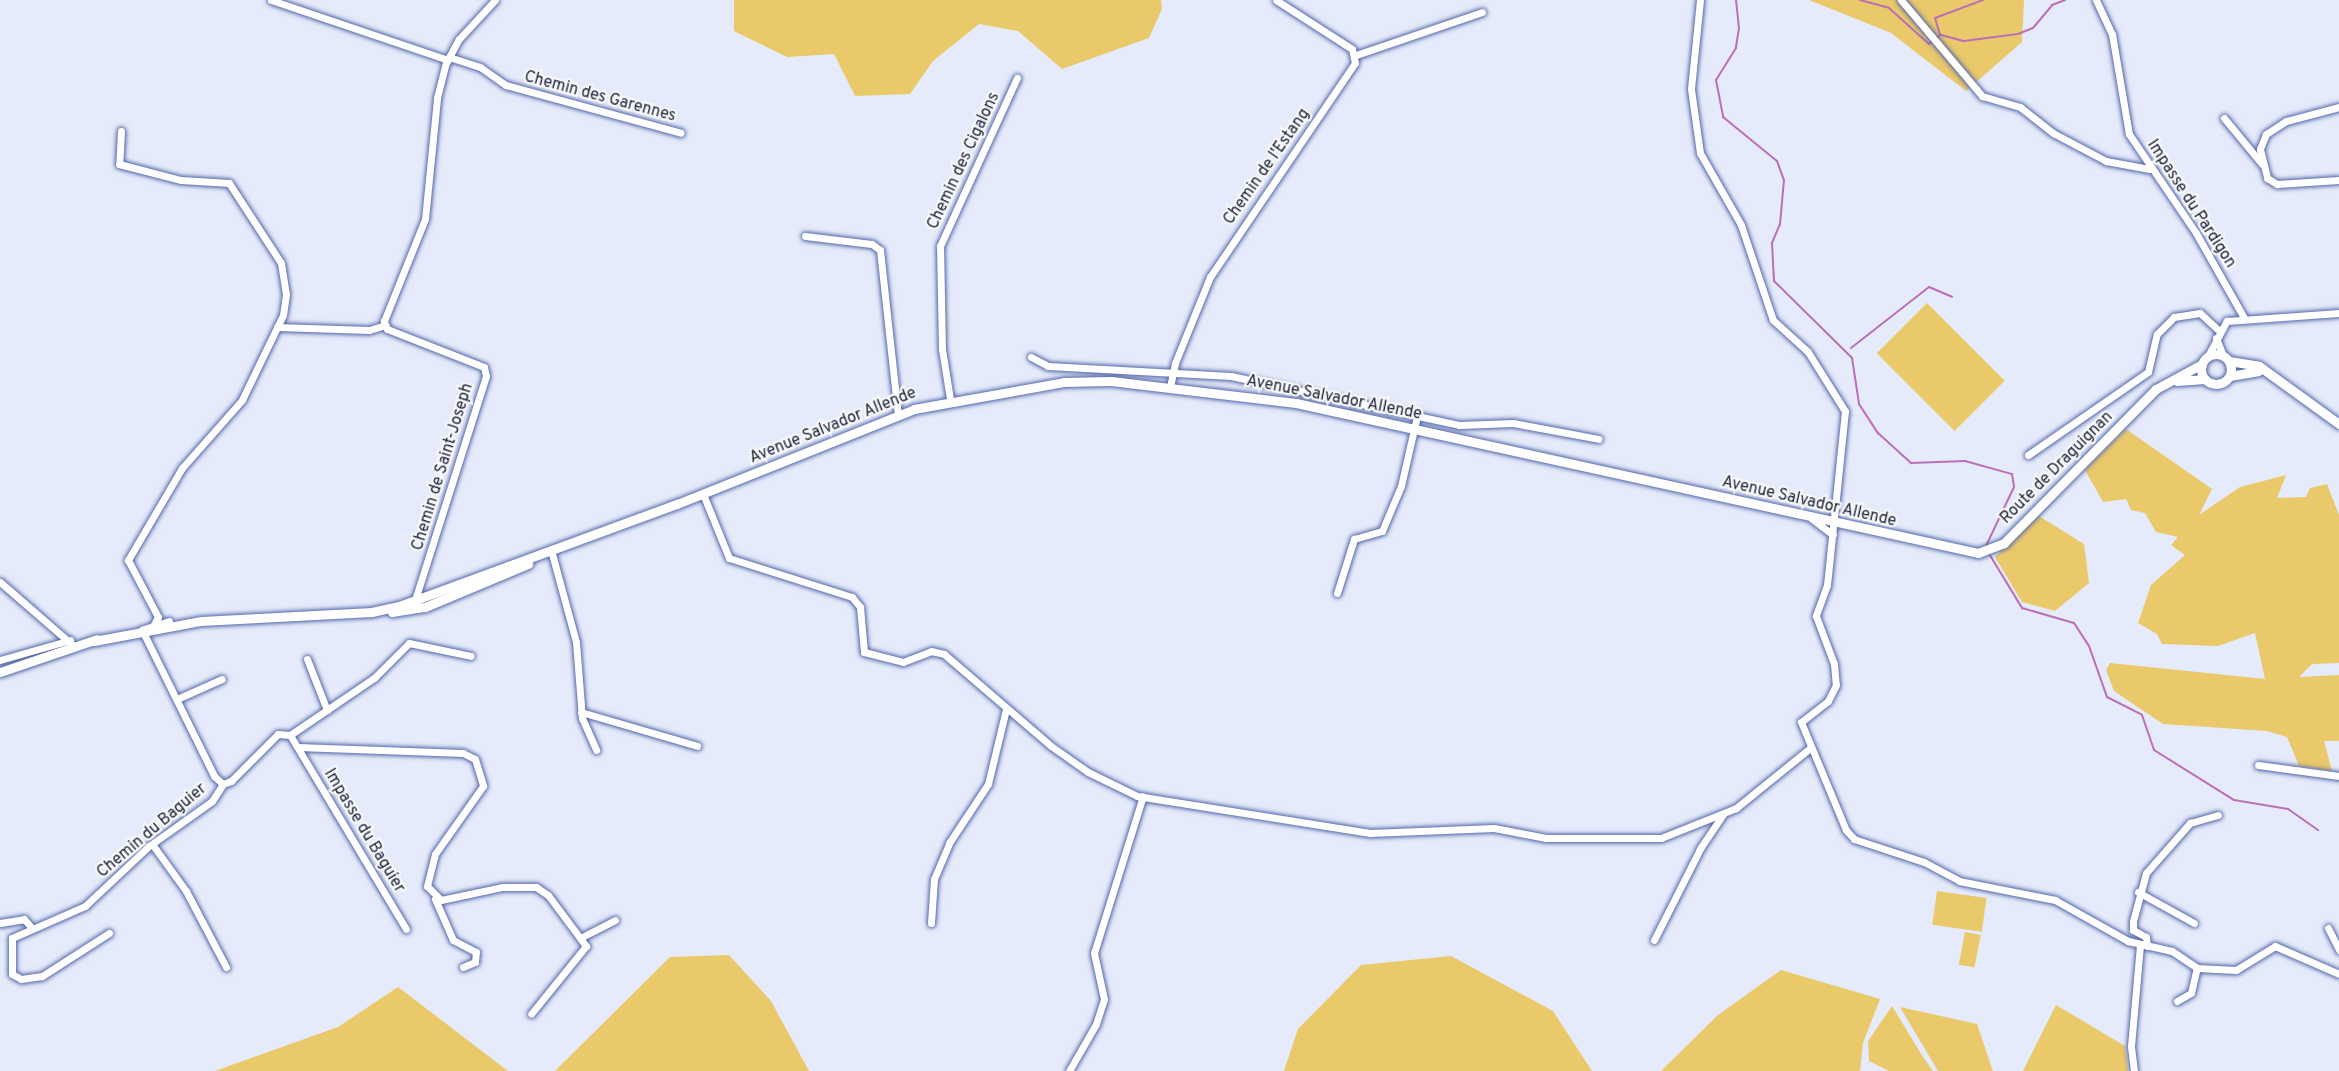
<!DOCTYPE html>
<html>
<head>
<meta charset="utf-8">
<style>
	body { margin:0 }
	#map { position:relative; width:2339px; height:1071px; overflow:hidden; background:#e5ebfa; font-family:Overpass,sans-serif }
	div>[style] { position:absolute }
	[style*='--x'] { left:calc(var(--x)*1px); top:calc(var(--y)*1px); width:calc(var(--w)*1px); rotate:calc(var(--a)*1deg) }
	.green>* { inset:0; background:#eac96b; transform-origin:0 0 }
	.stream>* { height:2px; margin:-1px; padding:0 1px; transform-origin:1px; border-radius:1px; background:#bb6fb4 }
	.roads { filter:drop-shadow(0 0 2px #5467aa) drop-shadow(0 0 2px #5467aa) }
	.minor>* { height:7px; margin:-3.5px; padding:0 3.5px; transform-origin:3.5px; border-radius:3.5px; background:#fff }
	.major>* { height:9px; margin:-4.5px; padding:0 4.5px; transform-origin:4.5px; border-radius:4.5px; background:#fff }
	.major>.ring { margin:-4.5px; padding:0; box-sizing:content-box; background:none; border:9px solid #fff; border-radius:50% }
	span { translate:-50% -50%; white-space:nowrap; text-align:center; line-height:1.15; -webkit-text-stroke:4.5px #f8f8f8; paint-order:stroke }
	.street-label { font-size:16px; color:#18203b }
</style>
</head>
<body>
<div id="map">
	<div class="green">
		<i style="clip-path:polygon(734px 0,1161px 0,1162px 9px,1149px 38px,1062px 69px,1018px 31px,979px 24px,933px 61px,910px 94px,855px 96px,834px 54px,787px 57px,734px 31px)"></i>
		<i style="clip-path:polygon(1809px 0,2024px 0,2022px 42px,1966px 91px,1891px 33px)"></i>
		<i style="left:1927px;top:303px;width:110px;height:71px;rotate:45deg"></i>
		<i style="clip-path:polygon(2126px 429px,2212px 489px,2199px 515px,2240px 487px,2286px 475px,2277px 498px,2306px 497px,2310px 488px,2327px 484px,2339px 515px,2339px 663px,2312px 664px,2299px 677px,2339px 675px,2339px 741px,2324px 741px,2332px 771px,2299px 766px,2287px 737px,2267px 731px,2163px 724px,2114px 691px,2106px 670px,2110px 663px,2265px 679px,2255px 633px,2218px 646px,2162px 644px,2157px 634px,2138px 623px,2151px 585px,2185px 555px,2171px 545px,2178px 537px,2156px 532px,2145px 513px,2131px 510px,2126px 499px,2103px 502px,2085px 470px)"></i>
		<i style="clip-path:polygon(2039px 516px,2084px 544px,2089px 583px,2055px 611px,2022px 602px,1995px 557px)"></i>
		<i style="left:1937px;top:891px;width:50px;height:34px;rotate:8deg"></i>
		<i style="left:1965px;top:932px;width:16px;height:33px;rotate:11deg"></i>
		<i style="clip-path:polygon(729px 955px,771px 1001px,809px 1071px,555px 1071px,670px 957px)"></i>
		<i style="clip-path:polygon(1451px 956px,1553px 1011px,1592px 1071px,1284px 1071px,1298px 1029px,1361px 965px)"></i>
		<i style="clip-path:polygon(1781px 970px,1880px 999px,1863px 1043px,1860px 1071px,1661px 1071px,1718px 1015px)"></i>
		<i style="clip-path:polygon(398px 987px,508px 1071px,215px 1071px,338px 1027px)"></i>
		<i style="clip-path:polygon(2056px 1005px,2125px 1046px,2128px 1071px,2023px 1071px)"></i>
		<i style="clip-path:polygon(1892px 1006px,1923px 1057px,1933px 1071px,1889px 1071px,1869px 1061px,1868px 1041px)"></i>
		<i style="clip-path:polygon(1900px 1007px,1977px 1024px,1993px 1071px,1938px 1071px)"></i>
	</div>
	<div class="stream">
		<i style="--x:1736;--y:0;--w:28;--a:84"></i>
		<i style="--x:1739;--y:28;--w:20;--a:99"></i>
		<i style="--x:1736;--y:48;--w:38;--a:122"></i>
		<i style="--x:1716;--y:80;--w:38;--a:79"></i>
		<i style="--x:1723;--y:117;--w:70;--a:39.2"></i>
		<i style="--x:1777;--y:161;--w:20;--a:70"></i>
		<i style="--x:1784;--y:180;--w:44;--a:95.2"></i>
		<i style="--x:1780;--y:224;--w:21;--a:113"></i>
		<i style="--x:1772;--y:243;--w:38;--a:87"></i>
		<i style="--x:1774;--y:281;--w:110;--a:44.6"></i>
		<i style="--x:1852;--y:358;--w:47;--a:81.3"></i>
		<i style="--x:1859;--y:404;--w:35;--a:57"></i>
		<i style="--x:1878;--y:433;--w:45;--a:42.3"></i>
		<i style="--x:1911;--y:463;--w:54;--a:-2.1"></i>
		<i style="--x:1965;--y:461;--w:49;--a:15.5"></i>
		<i style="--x:2012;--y:474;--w:13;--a:81"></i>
		<i style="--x:2014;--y:487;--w:65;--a:115.4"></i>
		<i style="--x:1860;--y:0;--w:30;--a:15"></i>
		<i style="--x:1889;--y:8;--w:54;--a:42"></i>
		<i style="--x:1929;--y:44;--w:14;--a:-39"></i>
		<i style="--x:1940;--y:35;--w:18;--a:-106"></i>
		<i style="--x:1935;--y:18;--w:51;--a:-20.6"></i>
		<i style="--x:1941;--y:35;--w:24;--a:15"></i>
		<i style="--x:1964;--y:41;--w:54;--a:-7.4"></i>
		<i style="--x:2018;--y:34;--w:16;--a:-22"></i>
		<i style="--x:2033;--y:28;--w:30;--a:-50"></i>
		<i style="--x:2052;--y:5;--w:14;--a:-21"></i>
		<i style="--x:1851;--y:348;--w:99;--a:-38"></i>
		<i style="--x:1929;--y:287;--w:25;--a:23"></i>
		<i style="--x:1988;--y:552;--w:66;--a:58.7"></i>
		<i style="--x:2022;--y:608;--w:54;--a:16.1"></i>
		<i style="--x:2074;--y:623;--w:27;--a:57"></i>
		<i style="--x:2089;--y:646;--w:54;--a:70.6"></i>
		<i style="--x:2107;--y:697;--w:39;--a:27"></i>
		<i style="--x:2142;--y:715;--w:37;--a:71"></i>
		<i style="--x:2154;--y:750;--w:94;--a:32"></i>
		<i style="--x:2234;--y:800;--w:55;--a:9.5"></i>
		<i style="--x:2288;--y:809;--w:37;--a:35"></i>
	</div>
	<div class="roads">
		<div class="minor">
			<i style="--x:271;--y:0;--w:187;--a:18.7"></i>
			<i style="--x:1700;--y:0;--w:89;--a:95.8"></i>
			<i style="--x:1691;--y:89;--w:65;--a:82"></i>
			<i style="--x:1700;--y:153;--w:83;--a:60.3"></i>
			<i style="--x:1741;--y:225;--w:100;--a:71.4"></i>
			<i style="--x:1773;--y:320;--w:47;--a:42.4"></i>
			<i style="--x:1808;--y:352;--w:70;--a:57.9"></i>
			<i style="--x:1845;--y:411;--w:175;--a:95.9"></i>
			<i style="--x:1827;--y:585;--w:33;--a:110"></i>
			<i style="--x:1816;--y:616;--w:51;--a:69.4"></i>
			<i style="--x:1834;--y:664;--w:21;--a:85"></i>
			<i style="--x:1836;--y:685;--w:18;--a:117"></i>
			<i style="--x:1828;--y:701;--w:34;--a:142"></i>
			<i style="--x:1801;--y:722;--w:117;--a:67.4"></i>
			<i style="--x:1846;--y:830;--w:12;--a:48"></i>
			<i style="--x:1854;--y:839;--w:74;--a:18.2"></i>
			<i style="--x:1924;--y:862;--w:40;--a:28"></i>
			<i style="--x:1959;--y:881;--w:98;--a:11.2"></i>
			<i style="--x:2055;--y:900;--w:84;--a:29.3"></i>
			<i style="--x:2128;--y:941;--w:45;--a:12.8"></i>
			<i style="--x:2172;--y:951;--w:30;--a:34"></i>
			<i style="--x:2197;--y:968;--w:39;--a:3"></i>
			<i style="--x:2236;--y:970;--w:46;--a:-31.6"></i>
			<i style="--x:2275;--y:946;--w:70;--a:23.6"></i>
			<i style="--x:1901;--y:0;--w:126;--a:49.8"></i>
			<i style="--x:1982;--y:96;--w:40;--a:16"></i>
			<i style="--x:2020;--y:107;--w:42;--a:38.2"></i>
			<i style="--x:2053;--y:133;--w:60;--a:27.8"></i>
			<i style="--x:2106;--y:161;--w:44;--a:10.5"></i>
			<i style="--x:2096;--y:0;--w:38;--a:65"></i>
			<i style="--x:2112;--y:34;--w:101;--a:80.4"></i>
			<i style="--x:2129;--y:134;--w:120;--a:55.9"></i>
			<i style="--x:2196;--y:233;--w:98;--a:60.5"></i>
			<i style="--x:1356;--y:55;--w:133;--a:-18.8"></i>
			<i style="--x:449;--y:57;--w:33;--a:18"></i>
			<i style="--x:480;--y:67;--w:32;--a:35"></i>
			<i style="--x:506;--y:85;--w:181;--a:15.3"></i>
			<i style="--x:2339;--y:107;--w:55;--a:165.2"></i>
			<i style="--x:2286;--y:121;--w:24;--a:147"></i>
			<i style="--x:2266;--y:134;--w:16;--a:112"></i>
			<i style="--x:2260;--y:149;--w:30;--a:76"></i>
			<i style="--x:2267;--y:178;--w:12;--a:31"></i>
			<i style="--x:2277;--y:184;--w:62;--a:-3.7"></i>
			<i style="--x:2224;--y:118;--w:60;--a:50.4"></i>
			<i style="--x:121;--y:131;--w:33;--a:93"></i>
			<i style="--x:119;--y:164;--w:64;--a:14.5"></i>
			<i style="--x:181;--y:180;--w:48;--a:3.6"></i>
			<i style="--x:229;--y:183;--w:95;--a:57"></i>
			<i style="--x:281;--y:263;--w:31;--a:81"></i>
			<i style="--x:286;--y:294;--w:21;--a:98"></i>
			<i style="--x:283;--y:315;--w:94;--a:115.8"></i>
			<i style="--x:242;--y:400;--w:91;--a:131.4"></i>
			<i style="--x:182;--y:468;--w:107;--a:120.4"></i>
			<i style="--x:128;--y:560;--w:64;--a:62.2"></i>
			<i style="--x:158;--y:617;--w:13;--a:119"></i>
			<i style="--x:805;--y:236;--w:67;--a:6.8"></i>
			<i style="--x:872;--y:244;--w:10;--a:37"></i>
			<i style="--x:880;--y:250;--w:166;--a:83.8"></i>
			<i style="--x:277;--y:327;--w:92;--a:1.9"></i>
			<i style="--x:369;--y:330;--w:17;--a:-17"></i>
			<i style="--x:2216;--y:338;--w:18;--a:68"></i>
			<i style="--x:2208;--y:356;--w:40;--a:-62"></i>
			<i style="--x:2227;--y:321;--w:112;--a:-4.1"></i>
			<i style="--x:1031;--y:357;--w:19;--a:28"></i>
			<i style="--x:1048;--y:366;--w:183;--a:3.1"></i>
			<i style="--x:1231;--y:376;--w:233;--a:12.1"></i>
			<i style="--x:1459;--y:425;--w:54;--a:-2.1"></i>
			<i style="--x:1513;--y:423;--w:87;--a:10.5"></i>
			<i style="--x:1170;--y:387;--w:25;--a:-78"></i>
			<i style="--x:1175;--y:363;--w:93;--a:-67.9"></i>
			<i style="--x:1210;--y:277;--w:258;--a:-55.9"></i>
			<i style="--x:1355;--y:63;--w:14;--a:-102"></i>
			<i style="--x:1352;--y:49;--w:90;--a:-147.2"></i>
			<i style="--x:950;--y:399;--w:51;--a:-99.1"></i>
			<i style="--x:942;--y:349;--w:103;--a:-91.1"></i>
			<i style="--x:940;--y:246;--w:185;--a:-65.4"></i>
			<i style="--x:2028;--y:455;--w:146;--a:-34.7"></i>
			<i style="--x:2148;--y:372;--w:39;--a:-77"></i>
			<i style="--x:2157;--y:334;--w:24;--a:-45"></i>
			<i style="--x:2174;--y:317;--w:26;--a:-9"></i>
			<i style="--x:2200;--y:313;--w:25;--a:43"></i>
			<i style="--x:703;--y:494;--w:69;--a:67.9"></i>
			<i style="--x:729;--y:558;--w:129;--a:17.6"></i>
			<i style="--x:852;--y:597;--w:13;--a:51"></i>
			<i style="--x:860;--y:607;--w:45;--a:84.9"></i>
			<i style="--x:864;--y:652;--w:40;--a:14.4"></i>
			<i style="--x:903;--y:662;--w:30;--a:-21"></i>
			<i style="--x:931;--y:651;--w:13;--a:13"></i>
			<i style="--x:944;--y:654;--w:141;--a:40.7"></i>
			<i style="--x:1051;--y:746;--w:45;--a:35.1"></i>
			<i style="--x:1088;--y:772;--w:55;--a:26.1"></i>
			<i style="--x:1137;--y:796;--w:236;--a:9"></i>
			<i style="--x:1370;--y:833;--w:124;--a:-2.3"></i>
			<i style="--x:1494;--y:828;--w:53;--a:10.9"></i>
			<i style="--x:1546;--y:838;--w:115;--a:0"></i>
			<i style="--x:1661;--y:838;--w:81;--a:-21.8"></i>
			<i style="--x:1736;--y:808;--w:95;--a:-39"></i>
			<i style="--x:1812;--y:519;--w:26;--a:37"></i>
			<i style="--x:551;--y:550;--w:95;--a:74.8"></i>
			<i style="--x:576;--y:642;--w:76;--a:85.5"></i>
			<i style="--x:582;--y:718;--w:35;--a:66"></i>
			<i style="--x:0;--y:582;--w:99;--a:40.9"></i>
			<i style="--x:1337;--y:593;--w:57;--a:-72.5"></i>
			<i style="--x:1354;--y:539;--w:29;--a:-16"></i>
			<i style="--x:1382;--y:531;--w:49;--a:-67.1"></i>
			<i style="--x:1401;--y:486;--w:72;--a:-77.1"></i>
			<i style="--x:414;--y:603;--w:238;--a:-72.4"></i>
			<i style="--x:486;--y:376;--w:9;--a:-103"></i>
			<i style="--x:484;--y:367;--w:104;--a:-158.6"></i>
			<i style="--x:387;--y:329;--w:9;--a:-111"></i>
			<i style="--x:384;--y:321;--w:110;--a:-68.1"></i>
			<i style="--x:425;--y:219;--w:122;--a:-84.3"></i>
			<i style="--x:437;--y:98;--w:36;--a:-76"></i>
			<i style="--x:446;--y:63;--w:27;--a:-62"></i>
			<i style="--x:459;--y:39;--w:53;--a:-47.3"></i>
			<i style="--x:169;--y:621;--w:28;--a:162"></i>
			<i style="--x:142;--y:630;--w:163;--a:63.7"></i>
			<i style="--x:214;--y:776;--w:12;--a:42"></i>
			<i style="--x:307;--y:659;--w:55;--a:68.6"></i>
			<i style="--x:0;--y:660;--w:73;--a:-15.9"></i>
			<i style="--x:177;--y:699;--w:49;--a:-24"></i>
			<i style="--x:581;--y:712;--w:121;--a:16.3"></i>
			<i style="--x:290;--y:735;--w:102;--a:-34.2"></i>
			<i style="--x:374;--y:678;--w:49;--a:-45"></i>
			<i style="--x:409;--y:643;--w:63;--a:11.8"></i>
			<i style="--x:298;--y:747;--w:165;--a:2.1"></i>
			<i style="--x:463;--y:753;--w:13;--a:27"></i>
			<i style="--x:475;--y:759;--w:28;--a:73"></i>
			<i style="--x:483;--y:786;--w:83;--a:125.2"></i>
			<i style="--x:435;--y:854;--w:33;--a:104"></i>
			<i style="--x:427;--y:886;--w:20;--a:45"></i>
			<i style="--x:441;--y:900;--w:62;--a:-12"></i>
			<i style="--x:502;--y:887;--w:34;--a:0"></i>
			<i style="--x:536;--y:887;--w:14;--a:34"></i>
			<i style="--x:548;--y:895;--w:64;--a:53.3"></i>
			<i style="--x:586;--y:946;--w:87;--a:129"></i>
			<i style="--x:2258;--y:765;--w:82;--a:7.7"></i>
			<i style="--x:223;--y:784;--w:9;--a:-21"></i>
			<i style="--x:231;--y:781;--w:66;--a:-45"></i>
			<i style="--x:278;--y:734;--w:12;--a:5"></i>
			<i style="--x:290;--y:735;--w:226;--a:59.1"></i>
			<i style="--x:152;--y:844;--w:58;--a:54.1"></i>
			<i style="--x:186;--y:891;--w:86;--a:62.2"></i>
			<i style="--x:2138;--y:892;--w:64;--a:29"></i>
			<i style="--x:435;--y:899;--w:45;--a:66.3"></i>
			<i style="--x:453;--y:940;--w:26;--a:28"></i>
			<i style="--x:476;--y:952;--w:10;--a:96"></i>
			<i style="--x:475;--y:962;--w:13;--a:157"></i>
			<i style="--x:0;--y:923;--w:24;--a:-9"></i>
			<i style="--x:24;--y:919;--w:11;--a:49"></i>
			<i style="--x:931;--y:923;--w:44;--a:-86.1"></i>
			<i style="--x:934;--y:879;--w:39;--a:-67"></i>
			<i style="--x:949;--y:843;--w:71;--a:-56.5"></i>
			<i style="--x:988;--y:784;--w:77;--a:-76.5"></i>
			<i style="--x:2328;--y:928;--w:25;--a:63"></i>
			<i style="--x:109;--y:933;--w:80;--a:147.3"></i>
			<i style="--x:42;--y:976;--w:21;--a:172"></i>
			<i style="--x:21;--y:979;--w:10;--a:-151"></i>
			<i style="--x:12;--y:974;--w:36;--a:-90"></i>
			<i style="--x:12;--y:938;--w:80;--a:-23.7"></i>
			<i style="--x:85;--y:906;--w:88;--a:-43.2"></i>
			<i style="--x:149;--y:846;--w:77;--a:-35.5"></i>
			<i style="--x:212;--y:801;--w:20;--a:-57"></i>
			<i style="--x:582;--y:937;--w:37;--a:-27"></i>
			<i style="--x:1654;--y:940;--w:104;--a:-63.2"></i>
			<i style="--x:1701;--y:847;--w:40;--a:-56"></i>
			<i style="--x:2147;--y:946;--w:9;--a:-96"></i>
			<i style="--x:2146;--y:937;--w:15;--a:-152"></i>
			<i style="--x:2133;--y:930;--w:9;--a:-90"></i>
			<i style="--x:2133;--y:921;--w:50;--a:-74.8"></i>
			<i style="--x:2146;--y:873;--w:67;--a:-48.7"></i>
			<i style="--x:2190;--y:823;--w:29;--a:-16"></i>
			<i style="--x:2177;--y:1001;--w:16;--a:-30"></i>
			<i style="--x:2191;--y:993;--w:26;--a:-77"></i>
			<i style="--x:1069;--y:1071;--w:54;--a:-60.1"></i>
			<i style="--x:1096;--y:1024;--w:26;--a:-72"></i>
			<i style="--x:1104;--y:999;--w:47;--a:-102.3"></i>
			<i style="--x:1094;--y:953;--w:164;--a:-72.7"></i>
			<i style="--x:2134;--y:1071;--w:25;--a:-97"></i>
			<i style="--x:2131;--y:1046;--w:101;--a:-84.9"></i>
		</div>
		<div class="major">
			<i class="ring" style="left:2201px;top:354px;width:21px;height:21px"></i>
			<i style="--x:2229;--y:361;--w:30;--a:9"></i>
			<i style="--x:2259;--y:366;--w:99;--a:35.9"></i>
			<i style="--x:2230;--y:376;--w:29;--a:-10"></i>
			<i style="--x:2177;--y:381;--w:28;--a:-4"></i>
			<i style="--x:392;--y:612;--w:33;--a:-9"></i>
			<i style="--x:425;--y:607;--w:112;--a:-22.7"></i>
			<i style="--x:94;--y:641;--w:109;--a:-10.6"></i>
			<i style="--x:201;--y:621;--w:171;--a:-3"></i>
			<i style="--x:372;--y:612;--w:31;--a:-13"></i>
			<i style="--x:402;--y:605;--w:293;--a:-20.2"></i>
			<i style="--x:677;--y:504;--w:255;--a:-21.8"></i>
			<i style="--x:914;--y:409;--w:152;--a:-10.2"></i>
			<i style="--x:1064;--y:382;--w:47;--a:-1.2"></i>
			<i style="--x:1111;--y:381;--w:186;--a:6.8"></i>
			<i style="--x:1296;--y:403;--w:698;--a:12.4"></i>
			<i style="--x:1978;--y:553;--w:28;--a:-21"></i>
			<i style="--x:2004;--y:543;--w:216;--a:-45.4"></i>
			<i style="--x:2156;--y:389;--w:52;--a:-28.5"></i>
			<i style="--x:0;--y:672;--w:102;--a:-18.8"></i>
		</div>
	</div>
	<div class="street-label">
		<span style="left:600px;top:97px;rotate:15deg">Chemin des Garennes</span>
		<span style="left:964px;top:161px;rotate:-65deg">Chemin des Cigalons</span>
		<span style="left:1267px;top:167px;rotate:-55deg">Chemin de l'Estang</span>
		<span style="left:2191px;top:204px;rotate:57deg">Impasse du Pardigon</span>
		<span style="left:1334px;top:398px;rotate:11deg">Avenue Salvador Allende</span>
		<span style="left:833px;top:426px;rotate:-22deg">Avenue Salvador Allende</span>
		<span style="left:443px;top:467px;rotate:-73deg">Chemin de Saint-Joseph</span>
		<span style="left:2057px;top:468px;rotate:-45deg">Route de Draguignan</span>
		<span style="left:1809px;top:502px;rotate:13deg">Avenue Salvador Allende</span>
		<span style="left:152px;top:831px;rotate:-40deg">Chemin du Baguier</span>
		<span style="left:364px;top:831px;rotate:59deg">Impasse du Baguier</span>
	</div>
</div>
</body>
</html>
